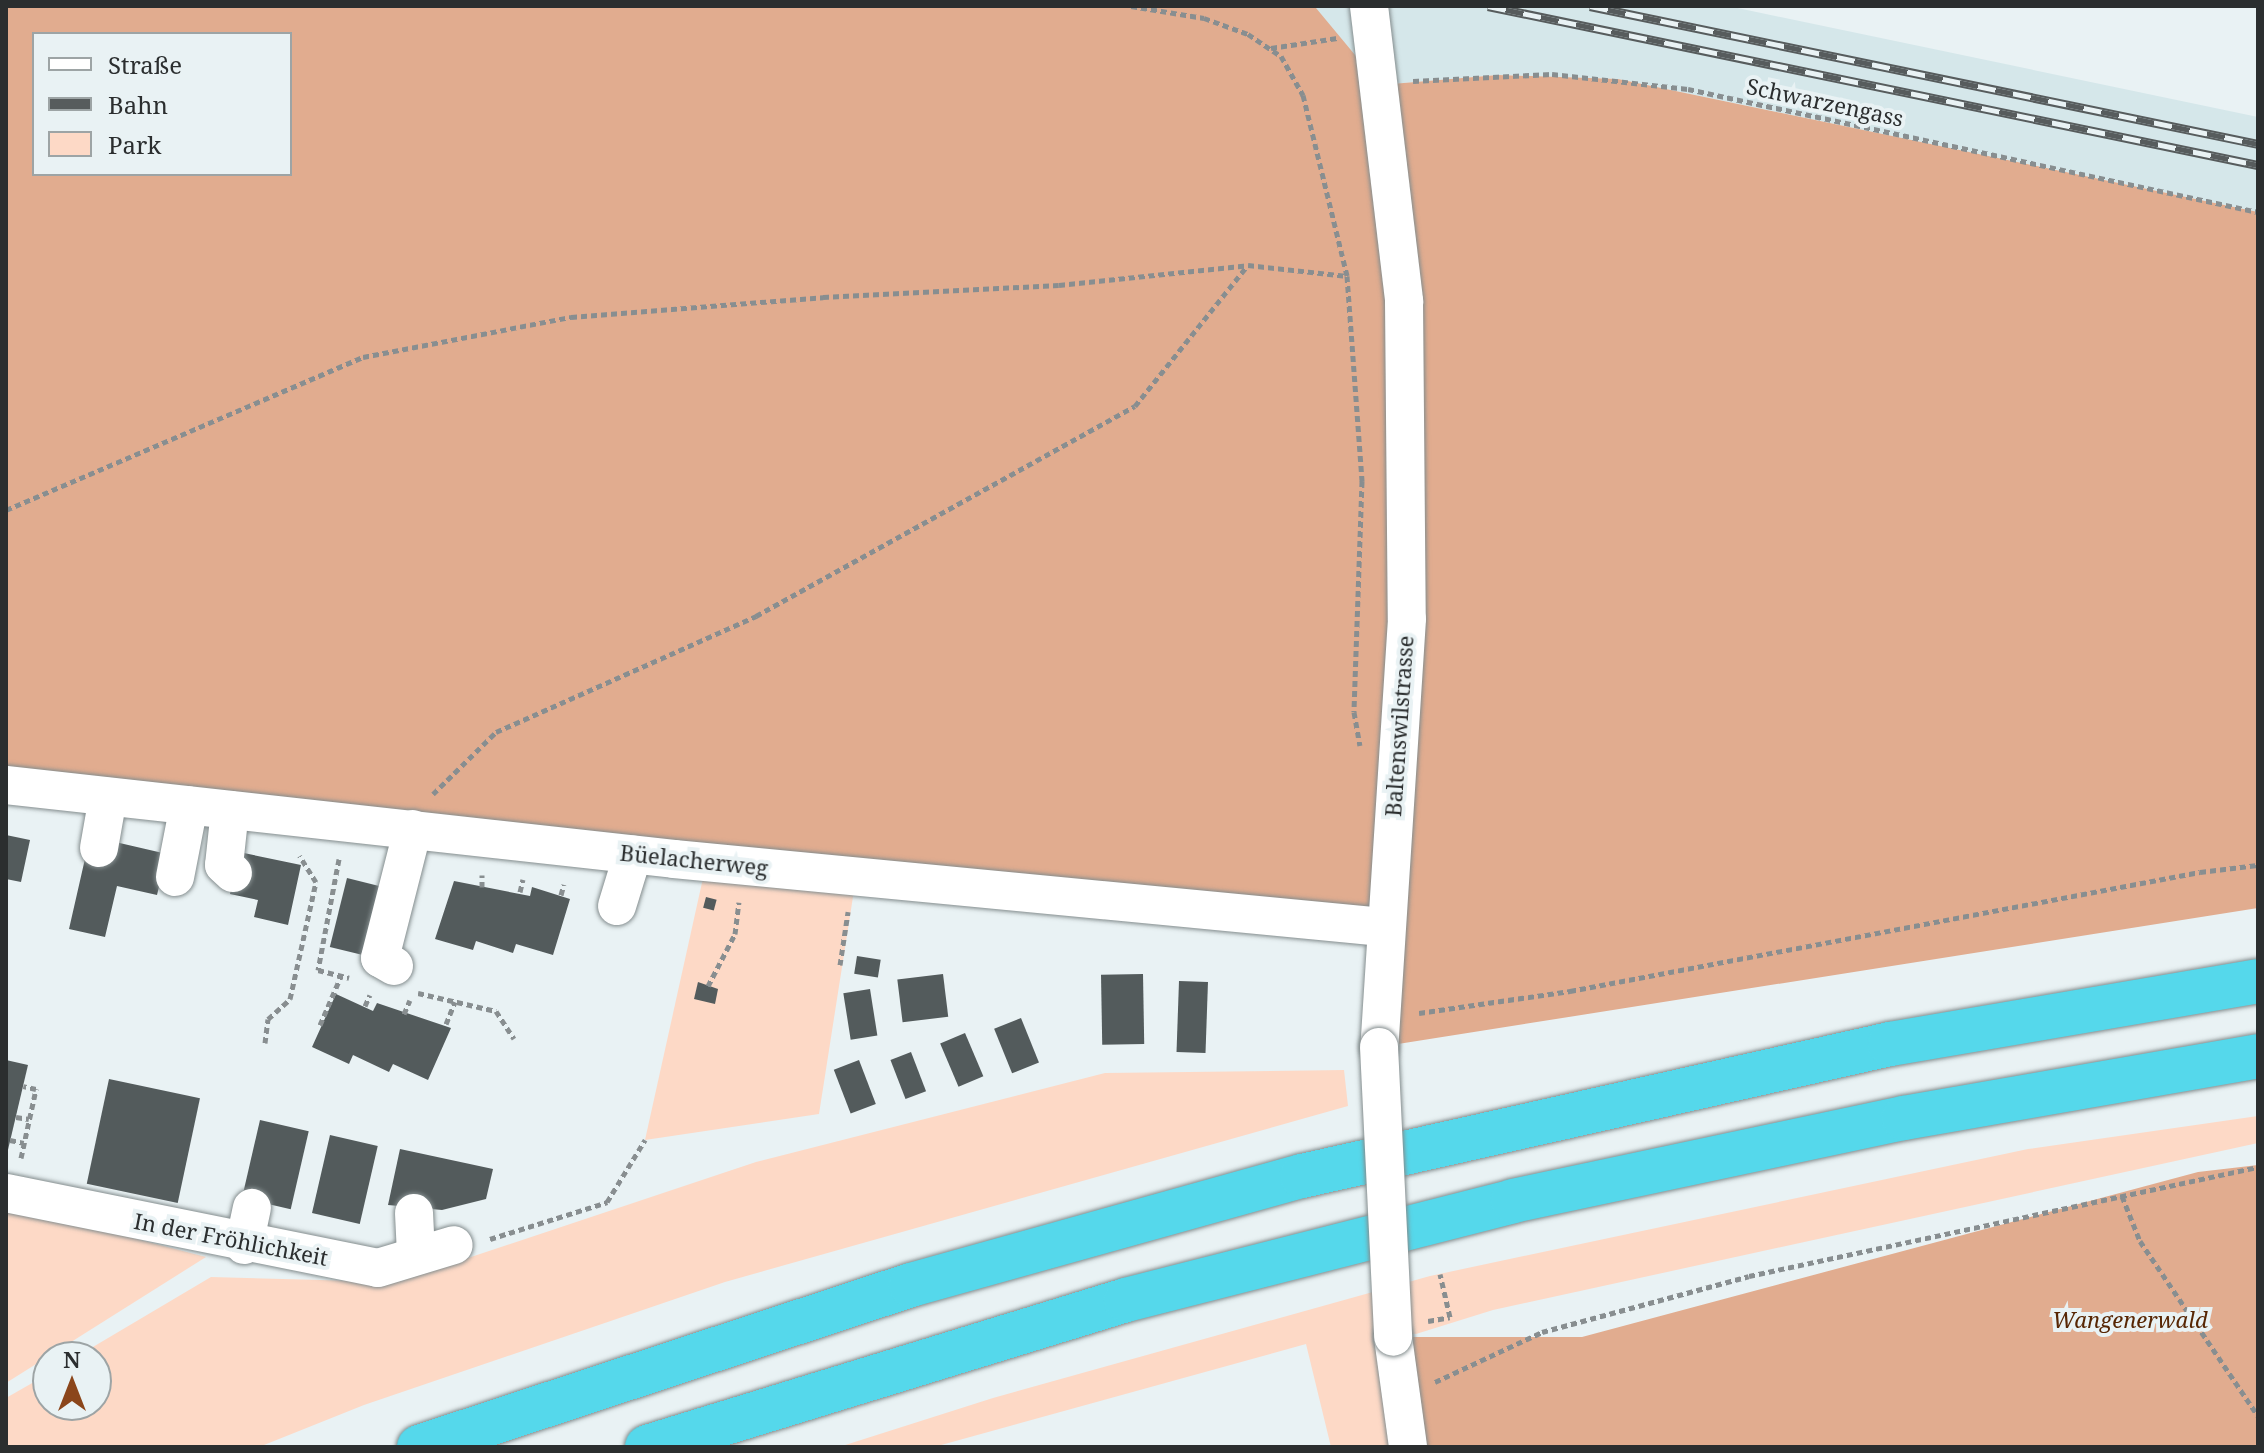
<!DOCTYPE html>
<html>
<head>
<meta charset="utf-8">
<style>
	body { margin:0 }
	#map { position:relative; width:2264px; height:1453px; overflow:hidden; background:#e9f2f4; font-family:"Noto Serif",serif }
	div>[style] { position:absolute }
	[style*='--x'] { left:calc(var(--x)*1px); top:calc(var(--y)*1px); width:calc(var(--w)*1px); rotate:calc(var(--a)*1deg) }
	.built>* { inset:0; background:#d5e7ea }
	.green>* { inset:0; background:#fdd9c6 }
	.forest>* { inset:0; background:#e1ac8f }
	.building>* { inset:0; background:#535b5c; transform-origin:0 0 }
	.path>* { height:5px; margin-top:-2.5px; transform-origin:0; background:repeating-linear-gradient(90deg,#888e90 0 6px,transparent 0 10px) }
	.roads { filter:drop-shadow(0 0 2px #848d8e) drop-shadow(0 0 2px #848d8e) }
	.minor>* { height:38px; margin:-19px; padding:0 19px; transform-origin:19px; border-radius:19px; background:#fff }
	.highway>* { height:44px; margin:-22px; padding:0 22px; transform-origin:22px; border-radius:22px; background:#55d8eb }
	.rail>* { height:9px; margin-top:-4.5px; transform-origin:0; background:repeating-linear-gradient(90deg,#e9f2f4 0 18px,#575c5d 0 36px); box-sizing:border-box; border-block:2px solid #575c5d }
	.bridges { filter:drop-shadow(0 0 2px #848d8e) drop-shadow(0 0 2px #848d8e) }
	.minor-bridge>* { height:38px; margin:-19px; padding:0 19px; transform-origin:19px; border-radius:19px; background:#fff }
	span { translate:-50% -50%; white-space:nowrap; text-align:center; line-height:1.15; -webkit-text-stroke:8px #e9f2f4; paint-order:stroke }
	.street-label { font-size:22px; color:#2b2e2f }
	.park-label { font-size:22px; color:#572604; font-style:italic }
	.frame { position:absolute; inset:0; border:8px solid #2b2e2f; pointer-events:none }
	.legend { position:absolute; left:32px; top:32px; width:260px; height:144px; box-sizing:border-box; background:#e9f2f4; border:2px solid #9da4a5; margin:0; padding:10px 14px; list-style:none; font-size:24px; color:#2b2e2f }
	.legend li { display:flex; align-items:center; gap:16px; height:40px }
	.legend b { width:40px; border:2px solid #9da4a5 }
	.north { position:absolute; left:32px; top:1341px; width:80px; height:80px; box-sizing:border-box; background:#e9f2f4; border:2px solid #9da4a5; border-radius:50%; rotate:0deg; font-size:22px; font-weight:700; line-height:32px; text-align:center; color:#2b2e2f }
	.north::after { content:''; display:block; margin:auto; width:28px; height:36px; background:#8b461b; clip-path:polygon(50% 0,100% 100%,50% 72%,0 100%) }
</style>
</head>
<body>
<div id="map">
	<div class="built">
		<i style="clip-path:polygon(1304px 6px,1728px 6px,2258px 117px,2258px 212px,1618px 79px,1498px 75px,1380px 85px)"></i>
	</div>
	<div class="green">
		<i style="clip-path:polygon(705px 869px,855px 884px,819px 1114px,645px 1140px)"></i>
		<i style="clip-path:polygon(1344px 1070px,1348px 1106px,725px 1282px,364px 1405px,259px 1447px,6px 1447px,6px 1398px,48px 1374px,48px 1405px,96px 1405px,96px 1357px,76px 1357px,211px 1277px,396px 1282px,756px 1162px,1105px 1073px)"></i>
		<i style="clip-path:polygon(2258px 1116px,2258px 1143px,1493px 1310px,1416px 1334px,1373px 1329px,1393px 1337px,1408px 1447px,1331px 1447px,1306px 1344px,934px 1447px,839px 1447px,993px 1398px,1430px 1276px,2028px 1149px)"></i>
		<i style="clip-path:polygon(6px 1205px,206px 1257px,6px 1383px)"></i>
	</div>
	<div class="forest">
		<i style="clip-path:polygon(evenodd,6px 6px,1304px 6px,1316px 8px,1380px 85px,1498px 75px,1618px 79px,2258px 212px,2258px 908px,1379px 1047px,1383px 927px,6px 785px,6px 6px,34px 34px,290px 34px,290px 174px,34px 174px,34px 34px)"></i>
		<i style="clip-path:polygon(2258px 1165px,2258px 1447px,1408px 1447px,1393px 1337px,1582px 1337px,2198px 1172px)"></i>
	</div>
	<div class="building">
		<i style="clip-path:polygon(6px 835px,30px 840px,21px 882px,6px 879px)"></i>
		<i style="clip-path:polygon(111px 841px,167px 854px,157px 895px,117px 886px,105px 937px,69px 929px,87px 850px)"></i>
		<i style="clip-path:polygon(239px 852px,301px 865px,288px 925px,254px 917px,258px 900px,230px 894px)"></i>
		<i style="left:347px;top:878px;width:34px;height:71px;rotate:14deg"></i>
		<i style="clip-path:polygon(454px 881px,530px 896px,532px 887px,570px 899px,553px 955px,516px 944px,513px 953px,476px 941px,473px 950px,435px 939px)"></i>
		<i style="left:706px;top:897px;width:11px;height:11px;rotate:15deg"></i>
		<i style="left:857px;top:956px;width:24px;height:18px;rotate:9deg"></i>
		<i style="left:943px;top:974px;width:43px;height:46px;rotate:83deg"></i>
		<i style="left:1143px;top:974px;width:70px;height:42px;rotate:89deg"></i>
		<i style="left:1179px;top:981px;width:29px;height:71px;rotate:2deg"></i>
		<i style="clip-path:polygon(698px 982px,718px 989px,715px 1004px,694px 999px)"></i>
		<i style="left:870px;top:989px;width:47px;height:27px;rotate:81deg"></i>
		<i style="clip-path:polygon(336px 994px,373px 1011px,377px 1003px,451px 1028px,428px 1080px,393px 1064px,389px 1072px,353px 1055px,349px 1064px,312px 1047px)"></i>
		<i style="left:1021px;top:1018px;width:48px;height:29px;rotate:68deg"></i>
		<i style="left:965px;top:1033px;width:47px;height:27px;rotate:67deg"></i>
		<i style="left:911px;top:1052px;width:42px;height:22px;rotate:69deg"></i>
		<i style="clip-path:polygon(6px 1060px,28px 1065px,7px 1154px,6px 1154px)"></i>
		<i style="left:859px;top:1060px;width:47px;height:27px;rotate:69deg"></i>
		<i style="left:109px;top:1079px;width:93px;height:107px;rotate:12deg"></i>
		<i style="left:260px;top:1120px;width:50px;height:80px;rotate:13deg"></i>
		<i style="left:330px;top:1135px;width:49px;height:80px;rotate:13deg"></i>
		<i style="clip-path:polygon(400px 1149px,493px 1169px,486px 1199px,442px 1210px,388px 1205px)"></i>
	</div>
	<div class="path">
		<i style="--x:1131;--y:6;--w:74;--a:9.3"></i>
		<i style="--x:1204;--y:18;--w:47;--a:20"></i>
		<i style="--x:1248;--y:34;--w:40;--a:34"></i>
		<i style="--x:1281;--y:56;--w:45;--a:60.6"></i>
		<i style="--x:1303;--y:95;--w:186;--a:76.3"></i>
		<i style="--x:1347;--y:276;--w:206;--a:85.8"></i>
		<i style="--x:1362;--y:481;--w:231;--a:92"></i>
		<i style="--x:1354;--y:712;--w:34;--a:80"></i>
		<i style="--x:1271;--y:48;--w:67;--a:-8.6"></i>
		<i style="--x:1413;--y:81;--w:139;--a:-2.9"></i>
		<i style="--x:1552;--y:74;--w:137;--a:6.3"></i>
		<i style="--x:1688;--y:89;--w:583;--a:12.18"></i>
		<i style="--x:6;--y:510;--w:388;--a:-23.2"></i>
		<i style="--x:363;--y:357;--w:212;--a:-10.9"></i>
		<i style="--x:571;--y:317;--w:253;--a:-4.5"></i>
		<i style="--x:823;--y:297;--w:236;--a:-2.9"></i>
		<i style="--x:1059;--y:285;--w:190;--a:-6"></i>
		<i style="--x:1248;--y:265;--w:100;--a:6.3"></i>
		<i style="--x:433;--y:794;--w:88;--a:-44.5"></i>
		<i style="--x:496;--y:732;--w:285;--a:-24"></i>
		<i style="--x:756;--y:616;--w:433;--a:-29"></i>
		<i style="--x:1135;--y:406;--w:179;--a:-51.3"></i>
		<i style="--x:339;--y:859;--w:113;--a:100.7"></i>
		<i style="--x:318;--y:970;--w:32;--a:14"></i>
		<i style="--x:482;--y:887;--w:12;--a:-90"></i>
		<i style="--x:520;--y:892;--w:13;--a:-77"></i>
		<i style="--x:561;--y:895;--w:11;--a:-75"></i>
		<i style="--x:840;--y:965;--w:54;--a:-81.4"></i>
		<i style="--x:708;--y:986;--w:59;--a:-62.6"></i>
		<i style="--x:735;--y:934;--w:32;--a:-83"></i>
		<i style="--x:418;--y:993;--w:80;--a:13"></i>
		<i style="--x:496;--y:1011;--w:33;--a:57"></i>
		<i style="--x:365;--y:1006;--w:12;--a:-66"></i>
		<i style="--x:1419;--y:1013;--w:153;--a:-8.3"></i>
		<i style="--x:1570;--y:991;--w:641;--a:-10.7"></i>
		<i style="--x:2200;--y:872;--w:58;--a:-6.9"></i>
		<i style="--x:404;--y:1014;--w:15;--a:-67"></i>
		<i style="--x:446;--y:1024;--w:24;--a:-68"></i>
		<i style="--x:320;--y:1025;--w:53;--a:-66.8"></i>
		<i style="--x:265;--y:1043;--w:24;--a:-83"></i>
		<i style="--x:268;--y:1019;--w:30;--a:-42"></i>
		<i style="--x:290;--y:999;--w:120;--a:-77.5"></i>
		<i style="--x:316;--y:882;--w:31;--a:-122"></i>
		<i style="--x:16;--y:1117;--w:13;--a:9"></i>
		<i style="--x:10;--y:1140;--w:14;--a:12"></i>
		<i style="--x:21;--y:1158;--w:71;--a:-77.7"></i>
		<i style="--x:36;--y:1089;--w:13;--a:-167"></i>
		<i style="--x:2122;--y:1196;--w:48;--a:68.2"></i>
		<i style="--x:2140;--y:1241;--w:211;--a:56"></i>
		<i style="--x:490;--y:1239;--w:123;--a:-17.5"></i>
		<i style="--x:607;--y:1202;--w:73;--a:-58.5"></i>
		<i style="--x:1428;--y:1321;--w:22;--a:-10"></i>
		<i style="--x:1450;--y:1317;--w:44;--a:-103.1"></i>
		<i style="--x:1435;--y:1382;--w:118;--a:-25"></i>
		<i style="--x:1542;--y:1332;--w:214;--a:-15.1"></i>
		<i style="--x:1749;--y:1276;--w:521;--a:-12.09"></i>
	</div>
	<div class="roads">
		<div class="minor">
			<i style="--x:1369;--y:6;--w:297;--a:83.2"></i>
			<i style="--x:1404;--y:301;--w:318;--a:89.5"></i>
			<i style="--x:1407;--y:619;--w:429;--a:93.7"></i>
			<i style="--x:6;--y:785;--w:672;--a:6.32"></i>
			<i style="--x:674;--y:859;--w:712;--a:5.48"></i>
			<i style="--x:230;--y:810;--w:55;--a:96.2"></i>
			<i style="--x:224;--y:865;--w:12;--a:42"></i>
			<i style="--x:99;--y:848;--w:52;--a:-80"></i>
			<i style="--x:175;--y:877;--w:73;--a:-79"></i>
			<i style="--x:617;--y:906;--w:54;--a:-72.9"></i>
			<i style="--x:394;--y:966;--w:16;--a:-150"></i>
			<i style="--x:380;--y:958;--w:133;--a:-75.7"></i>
			<i style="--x:6;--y:1193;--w:379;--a:11.4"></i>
			<i style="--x:378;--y:1268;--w:79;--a:-16.8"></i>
			<i style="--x:414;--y:1213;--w:41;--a:87.2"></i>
			<i style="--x:244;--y:1245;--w:38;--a:-78"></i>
			<i style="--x:1393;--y:1337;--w:111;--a:82.2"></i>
		</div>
		<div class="highway">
			<i style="--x:419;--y:1447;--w:518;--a:-18.23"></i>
			<i style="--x:911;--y:1285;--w:406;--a:-15.6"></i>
			<i style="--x:1302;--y:1176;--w:603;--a:-12.65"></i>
			<i style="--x:1890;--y:1044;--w:373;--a:-9.7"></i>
			<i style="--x:647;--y:1447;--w:501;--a:-17.06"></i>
			<i style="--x:1126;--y:1300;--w:399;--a:-14.3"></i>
			<i style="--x:1513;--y:1201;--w:400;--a:-12"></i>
			<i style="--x:1904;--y:1118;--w:359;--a:-9.9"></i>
		</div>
	</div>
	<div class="rail">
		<i style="--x:1488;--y:6;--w:786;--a:11.67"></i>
		<i style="--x:1590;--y:6;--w:682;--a:11.67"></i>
	</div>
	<div class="bridges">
		<div class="minor-bridge">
			<i style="--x:1379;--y:1047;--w:290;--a:87.2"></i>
		</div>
	</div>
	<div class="street-label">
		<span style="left:1825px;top:102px;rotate:12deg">Schwarzengass</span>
		<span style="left:1399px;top:726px;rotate:-86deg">Baltenswilstrasse</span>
		<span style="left:694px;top:860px;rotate:6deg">Büelacherweg</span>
		<span style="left:231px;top:1239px;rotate:11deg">In der Fröhlichkeit</span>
	</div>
	<div class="park-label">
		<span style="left:2130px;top:1320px">Wangenerwald</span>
	</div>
	<div class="frame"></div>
	<ul class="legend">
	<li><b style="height:10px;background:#fff"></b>Straße</li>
	<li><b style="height:10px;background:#575c5d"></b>Bahn</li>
	<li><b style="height:22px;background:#fdd9c6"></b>Park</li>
	</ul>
	<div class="north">N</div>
</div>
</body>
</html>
